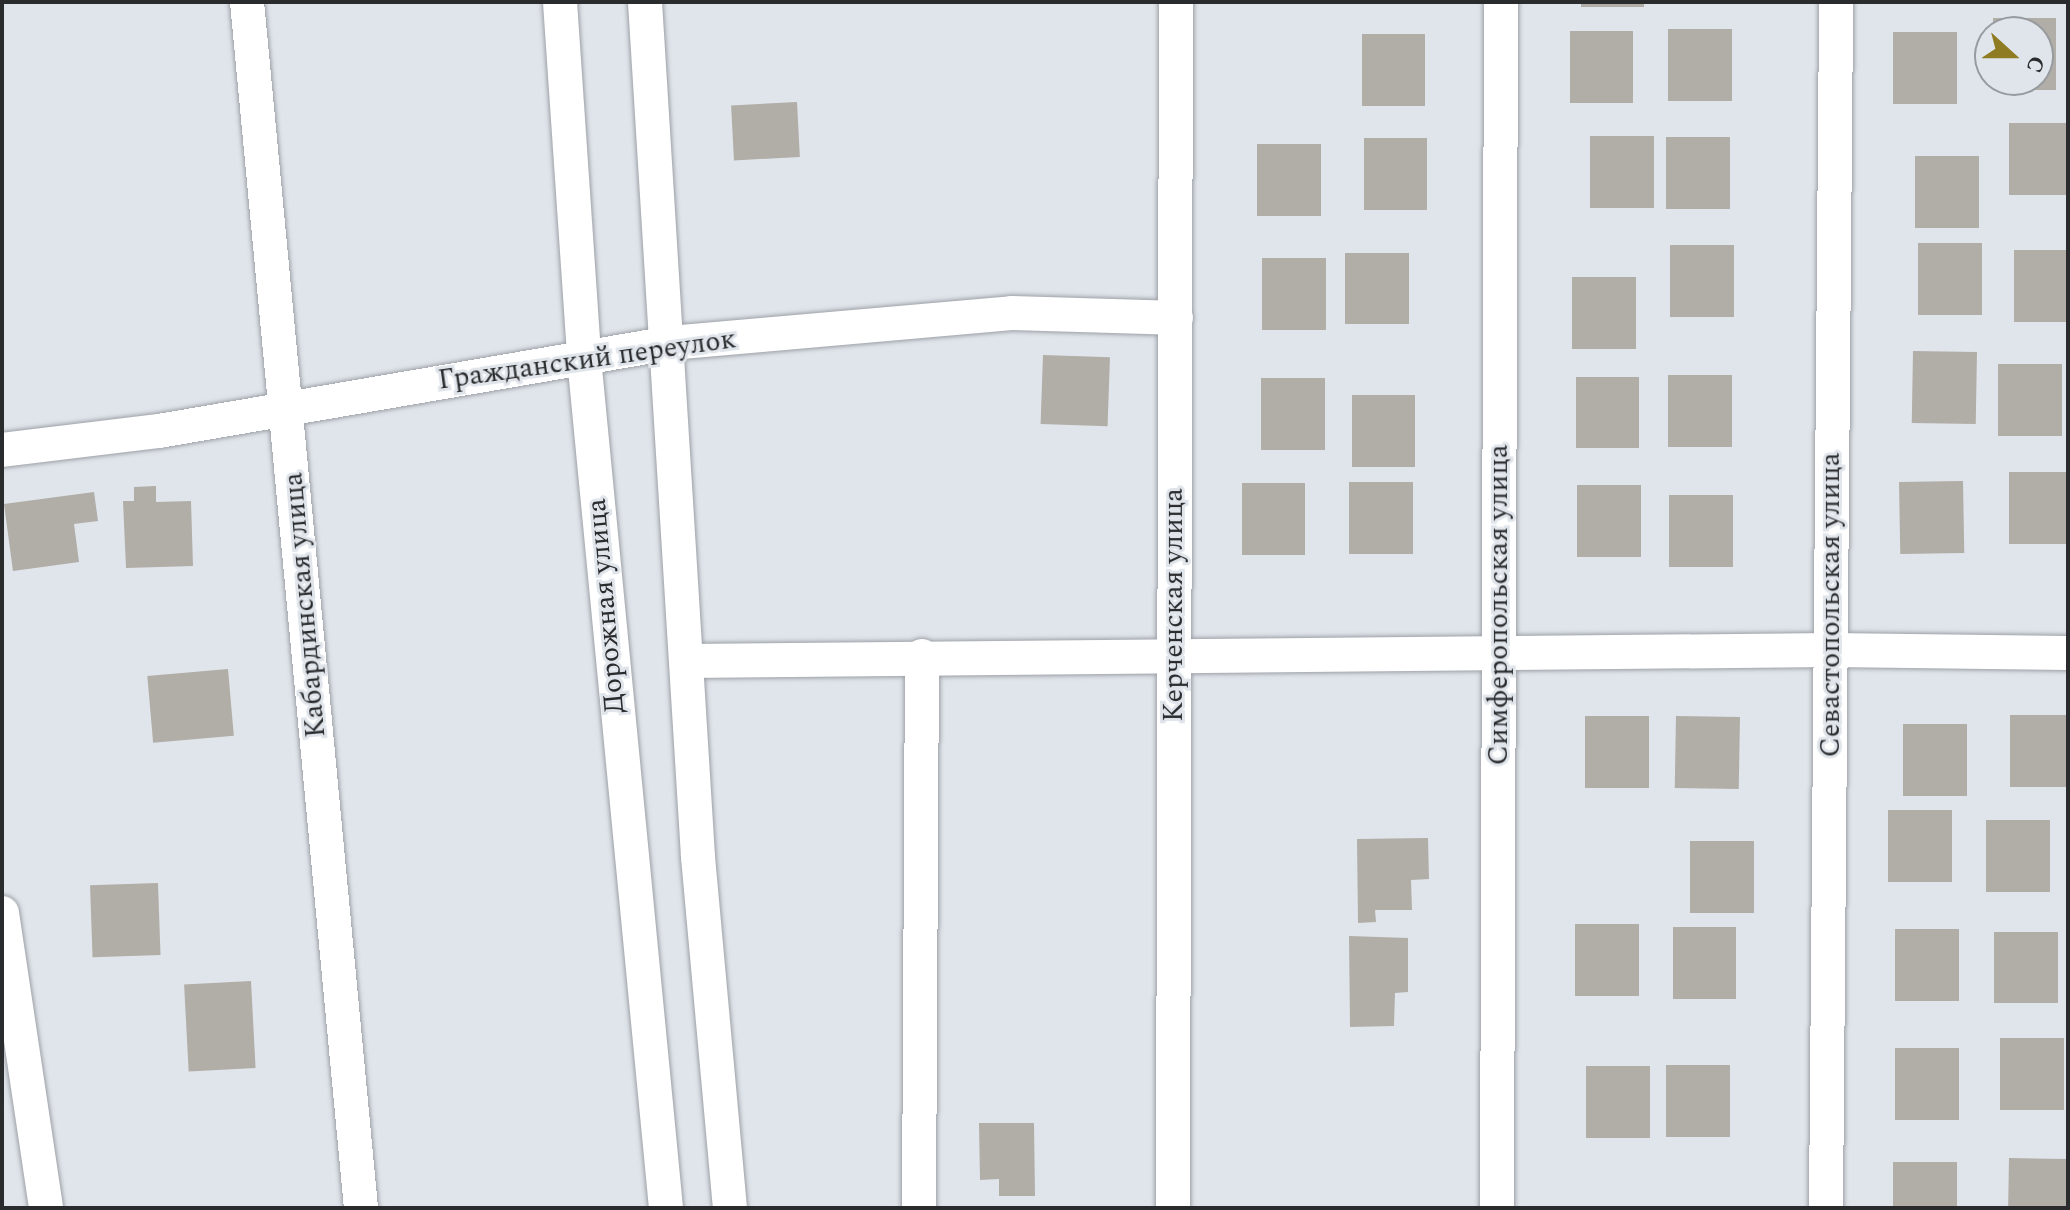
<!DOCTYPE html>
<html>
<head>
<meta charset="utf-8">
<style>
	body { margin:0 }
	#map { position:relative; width:2070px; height:1210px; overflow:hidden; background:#e0e5eb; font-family:Spectral,serif }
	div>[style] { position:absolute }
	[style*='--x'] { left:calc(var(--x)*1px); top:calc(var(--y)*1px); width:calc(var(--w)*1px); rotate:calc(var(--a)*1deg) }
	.building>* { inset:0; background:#b1ada7; transform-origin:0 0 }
	.roads { filter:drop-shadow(0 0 2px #9da1a7) drop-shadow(0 0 2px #9da1a7) }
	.minor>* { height:34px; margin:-17px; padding:0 17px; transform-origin:17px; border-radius:17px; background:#fff }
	span { translate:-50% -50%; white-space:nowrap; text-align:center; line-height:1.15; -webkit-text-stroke:6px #e0e5eb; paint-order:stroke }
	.street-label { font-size:28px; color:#292b2d }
	.frame { position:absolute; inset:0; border:4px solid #292b2d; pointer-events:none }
	.north { position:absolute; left:1974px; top:16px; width:80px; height:80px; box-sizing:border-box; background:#e0e5eb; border:2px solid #979b9f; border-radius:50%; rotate:111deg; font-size:22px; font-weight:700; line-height:32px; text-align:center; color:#292b2d }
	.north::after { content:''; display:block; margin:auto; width:28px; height:36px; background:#8f7b21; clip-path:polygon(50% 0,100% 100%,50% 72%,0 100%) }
</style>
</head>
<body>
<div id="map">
	<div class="building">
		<i style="left:1581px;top:2px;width:63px;height:5px"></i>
		<i style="clip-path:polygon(1993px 18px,2056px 18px,2056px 90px,1993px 90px,1993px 80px,2038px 80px,2038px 32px,1993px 32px)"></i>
		<i style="left:1668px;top:29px;width:64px;height:72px"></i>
		<i style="left:1570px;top:31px;width:63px;height:72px"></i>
		<i style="left:1893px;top:32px;width:64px;height:72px"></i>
		<i style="left:1362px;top:34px;width:63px;height:72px"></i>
		<i style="left:797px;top:102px;width:55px;height:66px;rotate:87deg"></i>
		<i style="left:2009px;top:123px;width:59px;height:72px"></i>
		<i style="left:1590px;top:136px;width:64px;height:72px"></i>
		<i style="left:1666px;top:137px;width:64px;height:72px"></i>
		<i style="left:1364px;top:138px;width:63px;height:72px"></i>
		<i style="left:1257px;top:144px;width:64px;height:72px"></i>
		<i style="left:1915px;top:156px;width:64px;height:72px"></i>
		<i style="left:1918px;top:243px;width:64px;height:72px"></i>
		<i style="left:1670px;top:245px;width:64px;height:72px"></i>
		<i style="left:2068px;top:250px;width:72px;height:54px;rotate:90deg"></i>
		<i style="left:1345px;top:253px;width:64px;height:71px"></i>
		<i style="left:1262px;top:258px;width:64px;height:72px"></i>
		<i style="left:1636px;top:277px;width:72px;height:64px;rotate:90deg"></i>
		<i style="left:1913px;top:351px;width:64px;height:72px;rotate:1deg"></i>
		<i style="left:1043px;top:355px;width:67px;height:69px;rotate:2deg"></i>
		<i style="left:1998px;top:364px;width:64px;height:72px"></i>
		<i style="left:1668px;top:375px;width:64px;height:72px"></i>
		<i style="left:1576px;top:377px;width:63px;height:71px"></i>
		<i style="left:1261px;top:378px;width:64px;height:72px"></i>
		<i style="left:1352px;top:395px;width:63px;height:72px"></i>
		<i style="left:2068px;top:472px;width:72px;height:59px;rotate:90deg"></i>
		<i style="left:1963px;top:481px;width:72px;height:64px;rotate:89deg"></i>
		<i style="left:1349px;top:482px;width:64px;height:72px"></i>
		<i style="left:1242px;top:483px;width:63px;height:72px"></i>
		<i style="left:1577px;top:485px;width:64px;height:72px"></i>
		<i style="clip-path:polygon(156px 486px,156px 502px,191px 501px,193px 566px,126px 568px,123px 501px,134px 501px,134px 487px)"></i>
		<i style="clip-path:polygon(94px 492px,98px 521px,74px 524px,79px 562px,13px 571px,4px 504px)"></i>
		<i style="left:1669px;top:495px;width:64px;height:72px"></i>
		<i style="left:228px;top:669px;width:67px;height:81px;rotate:85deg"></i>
		<i style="left:2010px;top:715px;width:58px;height:72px"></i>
		<i style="left:1585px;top:716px;width:64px;height:72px"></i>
		<i style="left:1676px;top:716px;width:64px;height:72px;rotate:1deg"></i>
		<i style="left:1967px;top:724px;width:72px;height:64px;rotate:90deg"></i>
		<i style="left:1888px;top:810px;width:64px;height:72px"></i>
		<i style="left:1986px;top:820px;width:64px;height:72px"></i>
		<i style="clip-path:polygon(1428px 838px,1429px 879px,1411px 880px,1412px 910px,1375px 910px,1376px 922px,1358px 923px,1357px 839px)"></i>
		<i style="left:1690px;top:841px;width:64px;height:72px"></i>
		<i style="left:158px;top:883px;width:72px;height:68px;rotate:88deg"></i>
		<i style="left:1575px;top:924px;width:64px;height:72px"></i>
		<i style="left:1673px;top:927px;width:63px;height:72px"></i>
		<i style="left:1895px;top:929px;width:64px;height:72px"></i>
		<i style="left:1994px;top:932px;width:64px;height:71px"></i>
		<i style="clip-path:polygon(1349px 936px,1408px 938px,1408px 992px,1395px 993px,1394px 1026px,1350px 1027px)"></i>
		<i style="left:251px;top:981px;width:87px;height:67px;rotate:87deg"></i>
		<i style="left:2000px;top:1038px;width:64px;height:72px"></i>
		<i style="left:1895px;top:1048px;width:64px;height:72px"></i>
		<i style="left:1666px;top:1065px;width:64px;height:72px"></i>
		<i style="left:1586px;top:1066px;width:64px;height:72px"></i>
		<i style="clip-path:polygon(979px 1123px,1034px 1123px,1035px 1196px,999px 1196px,999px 1179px,980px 1180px)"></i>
		<i style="left:2009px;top:1158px;width:59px;height:50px;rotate:1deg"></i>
		<i style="left:1893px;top:1162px;width:64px;height:46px"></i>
	</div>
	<div class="roads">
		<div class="minor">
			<i style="--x:247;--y:2;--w:1211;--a:84.6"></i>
			<i style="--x:560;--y:2;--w:357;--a:86.1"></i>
			<i style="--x:584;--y:358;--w:854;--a:84.49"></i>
			<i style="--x:645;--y:2;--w:857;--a:86.45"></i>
			<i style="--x:698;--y:857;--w:352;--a:84.8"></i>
			<i style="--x:2;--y:450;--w:158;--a:-6.9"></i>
			<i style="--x:159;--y:431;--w:519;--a:-9.77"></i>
			<i style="--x:670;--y:343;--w:343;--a:-5"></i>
			<i style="--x:1012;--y:313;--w:164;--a:1.7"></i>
			<i style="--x:687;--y:661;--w:1144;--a:-0.55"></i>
			<i style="--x:1831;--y:650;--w:237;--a:0.7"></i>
			<i style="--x:2;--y:913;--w:298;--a:81.5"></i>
			<i style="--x:919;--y:1208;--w:552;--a:-89.69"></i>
			<i style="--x:1173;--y:1208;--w:1206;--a:-89.86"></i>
			<i style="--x:1497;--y:1208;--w:1206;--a:-89.81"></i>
			<i style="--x:1826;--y:1208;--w:1206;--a:-89.52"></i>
		</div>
	</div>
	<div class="street-label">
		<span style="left:587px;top:360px;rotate:-8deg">Гражданский переулок</span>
		<span style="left:305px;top:605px;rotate:-95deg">Кабардинская улица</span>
		<span style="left:1174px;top:605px;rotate:-90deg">Керченская улица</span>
		<span style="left:1499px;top:605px;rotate:-90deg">Симферопольская улица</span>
		<span style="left:1831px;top:605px;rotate:-90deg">Севастопольская улица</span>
		<span style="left:606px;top:606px;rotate:-95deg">Дорожная улица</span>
	</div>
	<div class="frame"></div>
	<div class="north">С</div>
</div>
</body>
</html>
